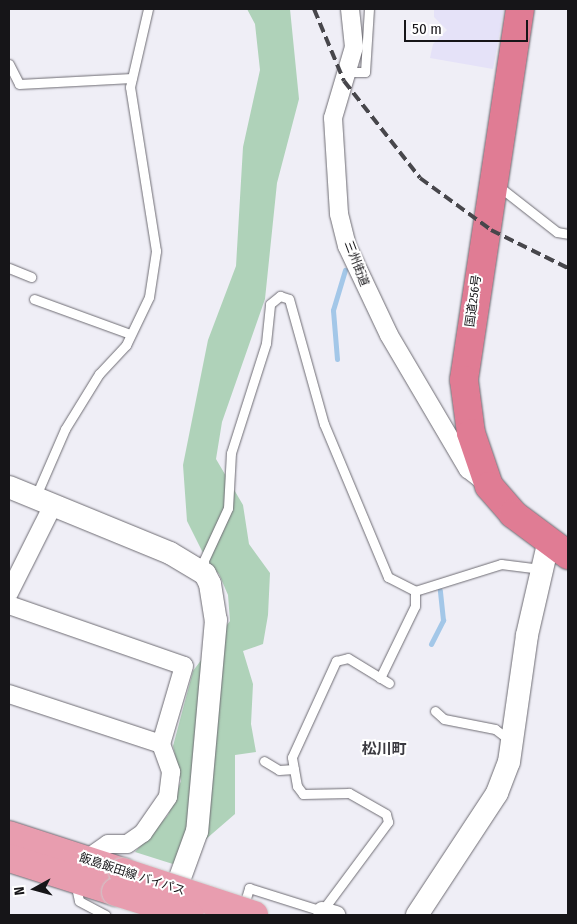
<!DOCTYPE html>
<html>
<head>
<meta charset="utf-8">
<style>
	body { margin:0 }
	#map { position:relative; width:577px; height:924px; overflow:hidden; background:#efeef6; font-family:"Fira Sans Condensed","Noto Sans JP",sans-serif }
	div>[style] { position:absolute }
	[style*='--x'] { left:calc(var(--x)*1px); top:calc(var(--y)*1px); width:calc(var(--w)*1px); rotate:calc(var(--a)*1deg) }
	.commercial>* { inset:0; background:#e5e2f8 }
	.green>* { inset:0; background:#afd2b9 }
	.stream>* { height:5px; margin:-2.5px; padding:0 2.5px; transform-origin:2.5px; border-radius:2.5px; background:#a3c7e8 }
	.roads { filter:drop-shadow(0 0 1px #6e6c73) drop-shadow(0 0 1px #6e6c73) }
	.service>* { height:9px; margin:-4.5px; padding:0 4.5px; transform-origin:4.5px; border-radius:4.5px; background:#fff }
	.minor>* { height:18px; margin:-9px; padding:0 9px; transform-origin:9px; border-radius:9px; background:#fff }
	.tertiary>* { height:22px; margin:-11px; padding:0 11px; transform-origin:11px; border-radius:11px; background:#fff }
	.primary>* { height:28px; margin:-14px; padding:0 14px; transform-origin:14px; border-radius:14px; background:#e89daf }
	.trunk>* { height:28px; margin:-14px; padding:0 14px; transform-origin:14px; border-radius:14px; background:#e07c94 }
	.rail>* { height:4px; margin-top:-2px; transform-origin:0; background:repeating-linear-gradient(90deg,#47464b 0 10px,transparent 0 15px) }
	.bridges { filter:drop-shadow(0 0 1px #ccc) drop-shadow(0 0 1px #ccc) }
	.primary-bridge>* { height:28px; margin:-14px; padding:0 14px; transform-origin:14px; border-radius:14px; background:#e89daf }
	span { translate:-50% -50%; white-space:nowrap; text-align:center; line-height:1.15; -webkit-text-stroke:4px #fff; paint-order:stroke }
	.street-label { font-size:12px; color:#161518 }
	.quarter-label { font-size:15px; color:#3b3a40; font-weight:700 }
	.frame { position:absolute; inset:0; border:10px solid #161518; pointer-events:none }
	.north { position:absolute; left:10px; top:864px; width:50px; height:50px; -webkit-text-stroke:4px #fff; paint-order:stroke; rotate:263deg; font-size:14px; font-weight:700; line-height:20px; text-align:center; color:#161518 }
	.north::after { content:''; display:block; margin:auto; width:18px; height:22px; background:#161518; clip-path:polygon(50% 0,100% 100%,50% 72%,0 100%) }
	.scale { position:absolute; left:404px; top:20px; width:124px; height:22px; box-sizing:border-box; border:2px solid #161518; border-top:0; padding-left:6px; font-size:15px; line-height:18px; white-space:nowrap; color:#161518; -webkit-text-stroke:4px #fff; paint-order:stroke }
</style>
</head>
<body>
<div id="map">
	<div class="commercial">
		<i style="clip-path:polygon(434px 9px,504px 9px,493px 69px,430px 58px,433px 44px,447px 30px,434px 17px)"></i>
	</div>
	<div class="green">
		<i style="clip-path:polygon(247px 9px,290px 9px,299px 99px,277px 183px,265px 299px,222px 422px,216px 459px,243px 505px,249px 544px,270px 573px,268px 615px,263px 644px,243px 651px,253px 684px,251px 724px,256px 752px,235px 755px,235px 814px,176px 865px,135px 852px,168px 815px,181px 781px,173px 746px,193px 671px,230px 621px,228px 595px,219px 574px,207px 561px,187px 521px,183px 465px,208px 340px,236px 266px,243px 147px,260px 70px,255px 24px)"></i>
	</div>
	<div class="stream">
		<i style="--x:337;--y:359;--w:49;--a:-94.7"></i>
		<i style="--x:333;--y:310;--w:42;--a:-73.3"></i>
		<i style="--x:431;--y:644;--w:27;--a:-63"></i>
		<i style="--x:443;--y:620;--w:30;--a:-96"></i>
	</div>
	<div class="roads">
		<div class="service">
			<i style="--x:9;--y:64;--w:22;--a:63"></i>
			<i style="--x:19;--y:84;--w:113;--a:-3"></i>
			<i style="--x:348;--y:72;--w:17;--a:0"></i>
			<i style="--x:365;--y:72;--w:63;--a:-86.4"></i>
			<i style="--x:497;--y:185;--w:76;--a:38.1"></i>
			<i style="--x:557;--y:232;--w:11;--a:10"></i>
			<i style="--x:9;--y:268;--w:24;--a:22"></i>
			<i style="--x:34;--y:299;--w:102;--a:20"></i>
			<i style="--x:35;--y:498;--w:75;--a:-66.5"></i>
			<i style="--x:65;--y:429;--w:65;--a:-58.3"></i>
			<i style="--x:99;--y:374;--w:40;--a:-47"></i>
			<i style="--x:126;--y:345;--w:53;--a:-64.4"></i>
			<i style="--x:149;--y:297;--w:47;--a:-81.3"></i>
			<i style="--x:156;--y:251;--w:166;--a:-99"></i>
			<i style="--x:130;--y:87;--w:80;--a:-77"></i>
			<i style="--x:205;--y:572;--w:12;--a:-95"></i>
			<i style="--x:204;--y:560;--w:57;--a:-65.2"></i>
			<i style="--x:228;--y:508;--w:55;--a:-86.9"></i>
			<i style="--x:231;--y:453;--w:115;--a:-72.3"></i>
			<i style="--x:266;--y:343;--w:39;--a:-84"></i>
			<i style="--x:270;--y:304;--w:13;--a:-39"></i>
			<i style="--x:280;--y:296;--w:9;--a:18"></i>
			<i style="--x:289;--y:299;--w:130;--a:74.4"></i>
			<i style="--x:324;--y:424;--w:166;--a:67.3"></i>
			<i style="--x:388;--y:577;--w:30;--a:27"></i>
			<i style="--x:415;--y:591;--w:90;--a:-17.4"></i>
			<i style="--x:501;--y:564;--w:40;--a:7.1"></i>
			<i style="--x:380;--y:678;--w:80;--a:-64.1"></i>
			<i style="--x:415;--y:606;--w:15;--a:-90"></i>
			<i style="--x:435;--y:711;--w:12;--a:42"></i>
			<i style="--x:444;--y:719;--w:52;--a:11.1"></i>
			<i style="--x:495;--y:729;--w:20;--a:37"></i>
			<i style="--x:264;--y:761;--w:17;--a:31"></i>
			<i style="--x:279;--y:770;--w:15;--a:-4"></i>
			<i style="--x:75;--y:882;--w:19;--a:78"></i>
			<i style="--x:79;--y:901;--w:30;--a:28"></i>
			<i style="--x:243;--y:908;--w:21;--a:-73"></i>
			<i style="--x:249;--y:888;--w:77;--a:17.5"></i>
			<i style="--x:322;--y:911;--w:111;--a:-53.4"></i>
			<i style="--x:388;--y:822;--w:8;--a:-104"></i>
			<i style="--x:386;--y:814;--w:43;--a:-150.4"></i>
			<i style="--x:349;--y:793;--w:46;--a:178.8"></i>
			<i style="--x:303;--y:794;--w:10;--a:-127"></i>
			<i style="--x:297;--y:786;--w:29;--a:-100"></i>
			<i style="--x:292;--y:757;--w:106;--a:-65.4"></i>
			<i style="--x:336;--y:661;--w:12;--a:-14"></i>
			<i style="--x:348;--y:658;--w:48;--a:31.4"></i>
		</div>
		<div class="minor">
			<i style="--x:350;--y:9;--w:38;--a:84"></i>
			<i style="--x:354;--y:47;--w:74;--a:106.5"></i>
			<i style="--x:333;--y:118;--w:96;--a:86.4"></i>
			<i style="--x:339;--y:214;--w:33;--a:76"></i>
			<i style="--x:347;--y:246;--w:98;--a:64.7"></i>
			<i style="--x:389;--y:335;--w:156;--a:59.5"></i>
			<i style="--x:468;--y:469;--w:24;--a:38"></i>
			<i style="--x:9;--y:593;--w:98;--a:-63.4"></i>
			<i style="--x:9;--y:605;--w:185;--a:19.2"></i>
			<i style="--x:184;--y:666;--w:81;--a:106.4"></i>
			<i style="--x:9;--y:694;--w:160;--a:18.2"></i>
			<i style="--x:161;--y:744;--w:30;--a:70"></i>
			<i style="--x:171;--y:772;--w:25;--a:97"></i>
			<i style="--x:168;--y:797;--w:44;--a:124.8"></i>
			<i style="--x:143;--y:833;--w:19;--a:145"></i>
			<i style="--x:127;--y:844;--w:19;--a:180"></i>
			<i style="--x:108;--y:844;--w:28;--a:145"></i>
			<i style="--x:322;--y:911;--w:15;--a:16"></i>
		</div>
		<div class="tertiary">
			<i style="--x:9;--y:487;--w:174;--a:22.3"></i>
			<i style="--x:170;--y:553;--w:41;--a:31"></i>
			<i style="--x:205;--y:574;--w:11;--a:63"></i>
			<i style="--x:210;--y:584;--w:36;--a:81"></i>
			<i style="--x:216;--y:620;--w:212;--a:95.1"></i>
			<i style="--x:197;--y:831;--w:79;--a:110"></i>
			<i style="--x:417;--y:915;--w:146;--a:-56.7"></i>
			<i style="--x:497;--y:793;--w:33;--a:-69"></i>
			<i style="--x:509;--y:762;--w:128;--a:-81.9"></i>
			<i style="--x:527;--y:635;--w:93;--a:-77"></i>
		</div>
		<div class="primary">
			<i style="--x:9;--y:835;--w:120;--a:18"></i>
			<i style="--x:9;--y:858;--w:112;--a:17.6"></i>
		</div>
		<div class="trunk">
			<i style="--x:520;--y:9;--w:375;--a:98.6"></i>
			<i style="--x:464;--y:380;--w:53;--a:82.5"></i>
			<i style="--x:471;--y:433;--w:56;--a:71.2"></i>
			<i style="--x:489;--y:486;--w:37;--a:49"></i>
			<i style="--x:513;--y:514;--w:69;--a:36.7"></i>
		</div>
	</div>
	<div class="rail">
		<i style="--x:314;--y:9;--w:78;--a:67.4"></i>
		<i style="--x:344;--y:81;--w:123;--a:51.9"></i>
		<i style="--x:420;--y:178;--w:88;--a:36.2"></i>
		<i style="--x:491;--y:230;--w:86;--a:26.3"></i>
	</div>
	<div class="bridges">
		<div class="primary-bridge">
			<i style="--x:123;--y:872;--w:138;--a:18.2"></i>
			<i style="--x:116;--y:892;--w:77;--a:17.3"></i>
		</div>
	</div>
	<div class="street-label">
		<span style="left:356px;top:264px;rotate:69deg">三州街道</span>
		<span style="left:474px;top:301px;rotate:-82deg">国道256号</span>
		<span style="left:132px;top:875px;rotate:18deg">飯島飯田線 バイパス</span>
	</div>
	<div class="quarter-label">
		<span style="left:384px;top:750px">松川町</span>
	</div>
	<div class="frame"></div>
	<div class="north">N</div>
	<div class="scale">50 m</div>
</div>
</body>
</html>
